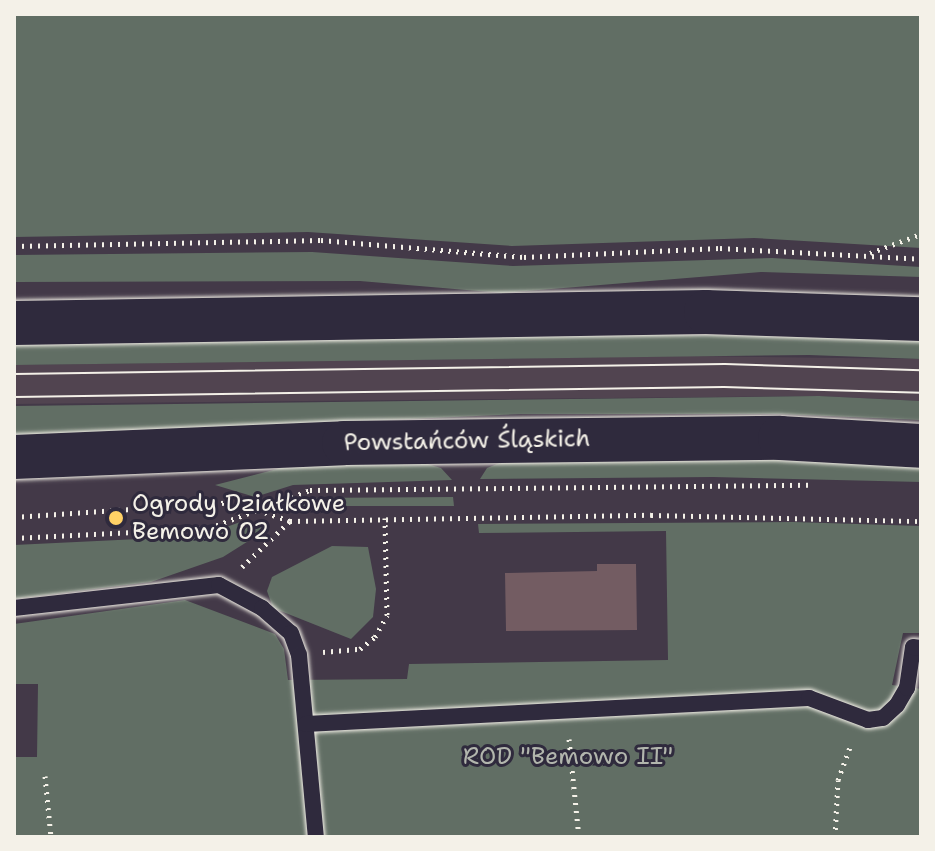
<!DOCTYPE html>
<html>
<head>
<meta charset="utf-8">
<style>
	body { margin:0 }
	#map { position:relative; width:935px; height:851px; overflow:hidden; background:#433948; font-family:"Shantell Sans",sans-serif }
	div>[style] { position:absolute }
	[style*='--x'] { left:calc(var(--x)*1px); top:calc(var(--y)*1px); width:calc(var(--w)*1px); rotate:calc(var(--a)*1deg) }
	.built>* { inset:0; background:#514450 }
	.green>* { inset:0; background:#616e64 }
	.building>* { inset:0; background:#735c62 }
	.path>* { height:5px; margin-top:-2.5px; transform-origin:0; background:repeating-linear-gradient(90deg,#f4f1e8 0 2px,transparent 0 8px) }
	.roads { filter:drop-shadow(0 0 2px #f4f1e8) drop-shadow(0 0 2px #f4f1e8) }
	.lane>* { height:16px; margin:-8px; padding:0 8px; transform-origin:8px; border-radius:8px; background:#2f2a3d }
	.secondary>* { height:44px; margin:-22px; padding:0 22px; transform-origin:22px; border-radius:22px; background:#2f2a3d }
	.tram>* { height:2px; margin:-1px; padding:0 1px; transform-origin:1px; border-radius:1px; background:#f4f1e8 }
	.dots>* { width:22px; height:22px; translate:-50% -50%; box-sizing:border-box; border:4px solid #2f2a3d; border-radius:50% }
	span { translate:-50% -50%; white-space:nowrap; text-align:center; line-height:1.15; -webkit-text-stroke:6px #2f2a3d; paint-order:stroke }
	.street-label { font-size:24px; color:#f4f1e8 }
	.poi-label { font-size:24px; color:#f4f1e8 }
	.left { translate:0 -50%; text-align:left }
	.park-label { font-size:24px; color:#b2b6ad }
	.frame { position:absolute; inset:0; border:16px solid #f4f1e8; pointer-events:none }
</style>
</head>
<body>
<div id="map">
	<div class="built">
		<i style="clip-path:polygon(688px 356px,921px 359px,921px 401px,819px 396px,14px 404px,14px 365px)"></i>
	</div>
	<div class="green">
		<i style="clip-path:polygon(14px 14px,921px 14px,921px 248px,754px 238px,512px 246px,308px 232px,14px 237px)"></i>
		<i style="clip-path:polygon(312px 252px,513px 266px,772px 258px,921px 267px,921px 277px,761px 272px,502px 293px,360px 281px,14px 282px,14px 255px)"></i>
		<i style="clip-path:polygon(663px 334px,921px 339px,921px 359px,809px 355px,14px 365px,14px 345px)"></i>
		<i style="clip-path:polygon(819px 396px,921px 401px,921px 420px,777px 414px,521px 414px,14px 437px,14px 406px)"></i>
		<i style="clip-path:polygon(781px 458px,921px 463px,921px 482px,713px 477px,480px 479px,487px 468px,509px 459px)"></i>
		<i style="clip-path:polygon(414px 460px,441px 468px,452px 480px,293px 485px,255px 497px,215px 485px,281px 468px)"></i>
		<i style="clip-path:polygon(453px 497px,454px 506px,272px 506px,305px 498px)"></i>
		<i style="clip-path:polygon(246px 520px,269px 528px,223px 557px,151px 582px,14px 599px,14px 545px,201px 536px)"></i>
		<i style="clip-path:polygon(793px 522px,921px 526px,921px 633px,903px 633px,892px 685px,921px 689px,921px 837px,14px 837px,14px 757px,37px 757px,38px 684px,14px 684px,14px 624px,185px 600px,275px 634px,284px 649px,288px 680px,407px 679px,409px 664px,668px 660px,666px 531px,479px 533px,478px 524px)"></i>
		<i style="clip-path:polygon(332px 546px,368px 547px,376px 589px,373px 617px,351px 639px,273px 608px,267px 591px,272px 577px)"></i>
	</div>
	<div class="building">
		<i style="clip-path:polygon(597px 564px,636px 564px,637px 630px,506px 631px,505px 573px,597px 571px)"></i>
	</div>
	<div class="path">
		<i style="--x:14;--y:246;--w:307;--a:-1.1"></i>
		<i style="--x:321;--y:240;--w:204;--a:4.8"></i>
		<i style="--x:524;--y:257;--w:196;--a:-2.6"></i>
		<i style="--x:720;--y:248;--w:201;--a:3.1"></i>
		<i style="--x:870;--y:253;--w:54;--a:-20.4"></i>
		<i style="--x:14;--y:517;--w:222;--a:-3.9"></i>
		<i style="--x:235;--y:502;--w:58;--a:19.1"></i>
		<i style="--x:290;--y:521;--w:361;--a:-1"></i>
		<i style="--x:651;--y:515;--w:270;--a:1.3"></i>
		<i style="--x:14;--y:538;--w:195;--a:-2.9"></i>
		<i style="--x:209;--y:528;--w:108;--a:-20.6"></i>
		<i style="--x:310;--y:490;--w:499;--a:-0.6"></i>
		<i style="--x:242;--y:567;--w:66;--a:-43.8"></i>
		<i style="--x:323;--y:652;--w:37;--a:-5"></i>
		<i style="--x:360;--y:649;--w:19;--a:-39"></i>
		<i style="--x:375;--y:637;--w:25;--a:-61"></i>
		<i style="--x:387;--y:615;--w:97;--a:-91.2"></i>
		<i style="--x:569;--y:739;--w:99;--a:84.2"></i>
		<i style="--x:45;--y:776;--w:61;--a:84.4"></i>
		<i style="--x:835;--y:837;--w:57;--a:-87"></i>
		<i style="--x:838;--y:780;--w:38;--a:-70"></i>
	</div>
	<div class="roads">
		<div class="lane">
			<i style="--x:14;--y:608;--w:206;--a:-6.4"></i>
			<i style="--x:219;--y:585;--w:49;--a:28.1"></i>
			<i style="--x:262;--y:608;--w:38;--a:41"></i>
			<i style="--x:291;--y:633;--w:23;--a:70"></i>
			<i style="--x:299;--y:655;--w:183;--a:84.7"></i>
			<i style="--x:306;--y:724;--w:504;--a:-2.96"></i>
			<i style="--x:809;--y:698;--w:63;--a:20.4"></i>
			<i style="--x:868;--y:720;--w:15;--a:-8"></i>
			<i style="--x:883;--y:718;--w:19;--a:-43"></i>
			<i style="--x:897;--y:705;--w:20;--a:-60"></i>
			<i style="--x:907;--y:688;--w:41;--a:-81.7"></i>
			<i style="--x:913;--y:647;--w:8;--a:7"></i>
		</div>
		<div class="secondary">
			<i style="--x:14;--y:323;--w:692;--a:-0.91"></i>
			<i style="--x:706;--y:312;--w:215;--a:1.9"></i>
			<i style="--x:14;--y:457;--w:330;--a:-2.4"></i>
			<i style="--x:344;--y:443;--w:436;--a:-0.7"></i>
			<i style="--x:780;--y:438;--w:141;--a:3.2"></i>
		</div>
	</div>
	<div class="tram">
		<i style="--x:14;--y:374;--w:711;--a:-0.81"></i>
		<i style="--x:725;--y:364;--w:196;--a:1.8"></i>
		<i style="--x:14;--y:397;--w:710;--a:-0.81"></i>
		<i style="--x:724;--y:387;--w:197;--a:1.7"></i>
	</div>
	<div class="dots">
		<i style="left:116px;top:518px;background:#ffd166"></i>
	</div>
	<div class="street-label">
		<span style="left:467px;top:441px;rotate:-1deg">Powstańców Śląskich</span>
	</div>
	<div class="poi-label">
		<span class="left" style="left:132px;top:518px">Ogrody Działkowe<br>Bemowo 02</span>
	</div>
	<div class="park-label">
		<span style="left:568px;top:757px">ROD "Bemowo II"</span>
	</div>
	<div class="frame"></div>
</div>
</body>
</html>
